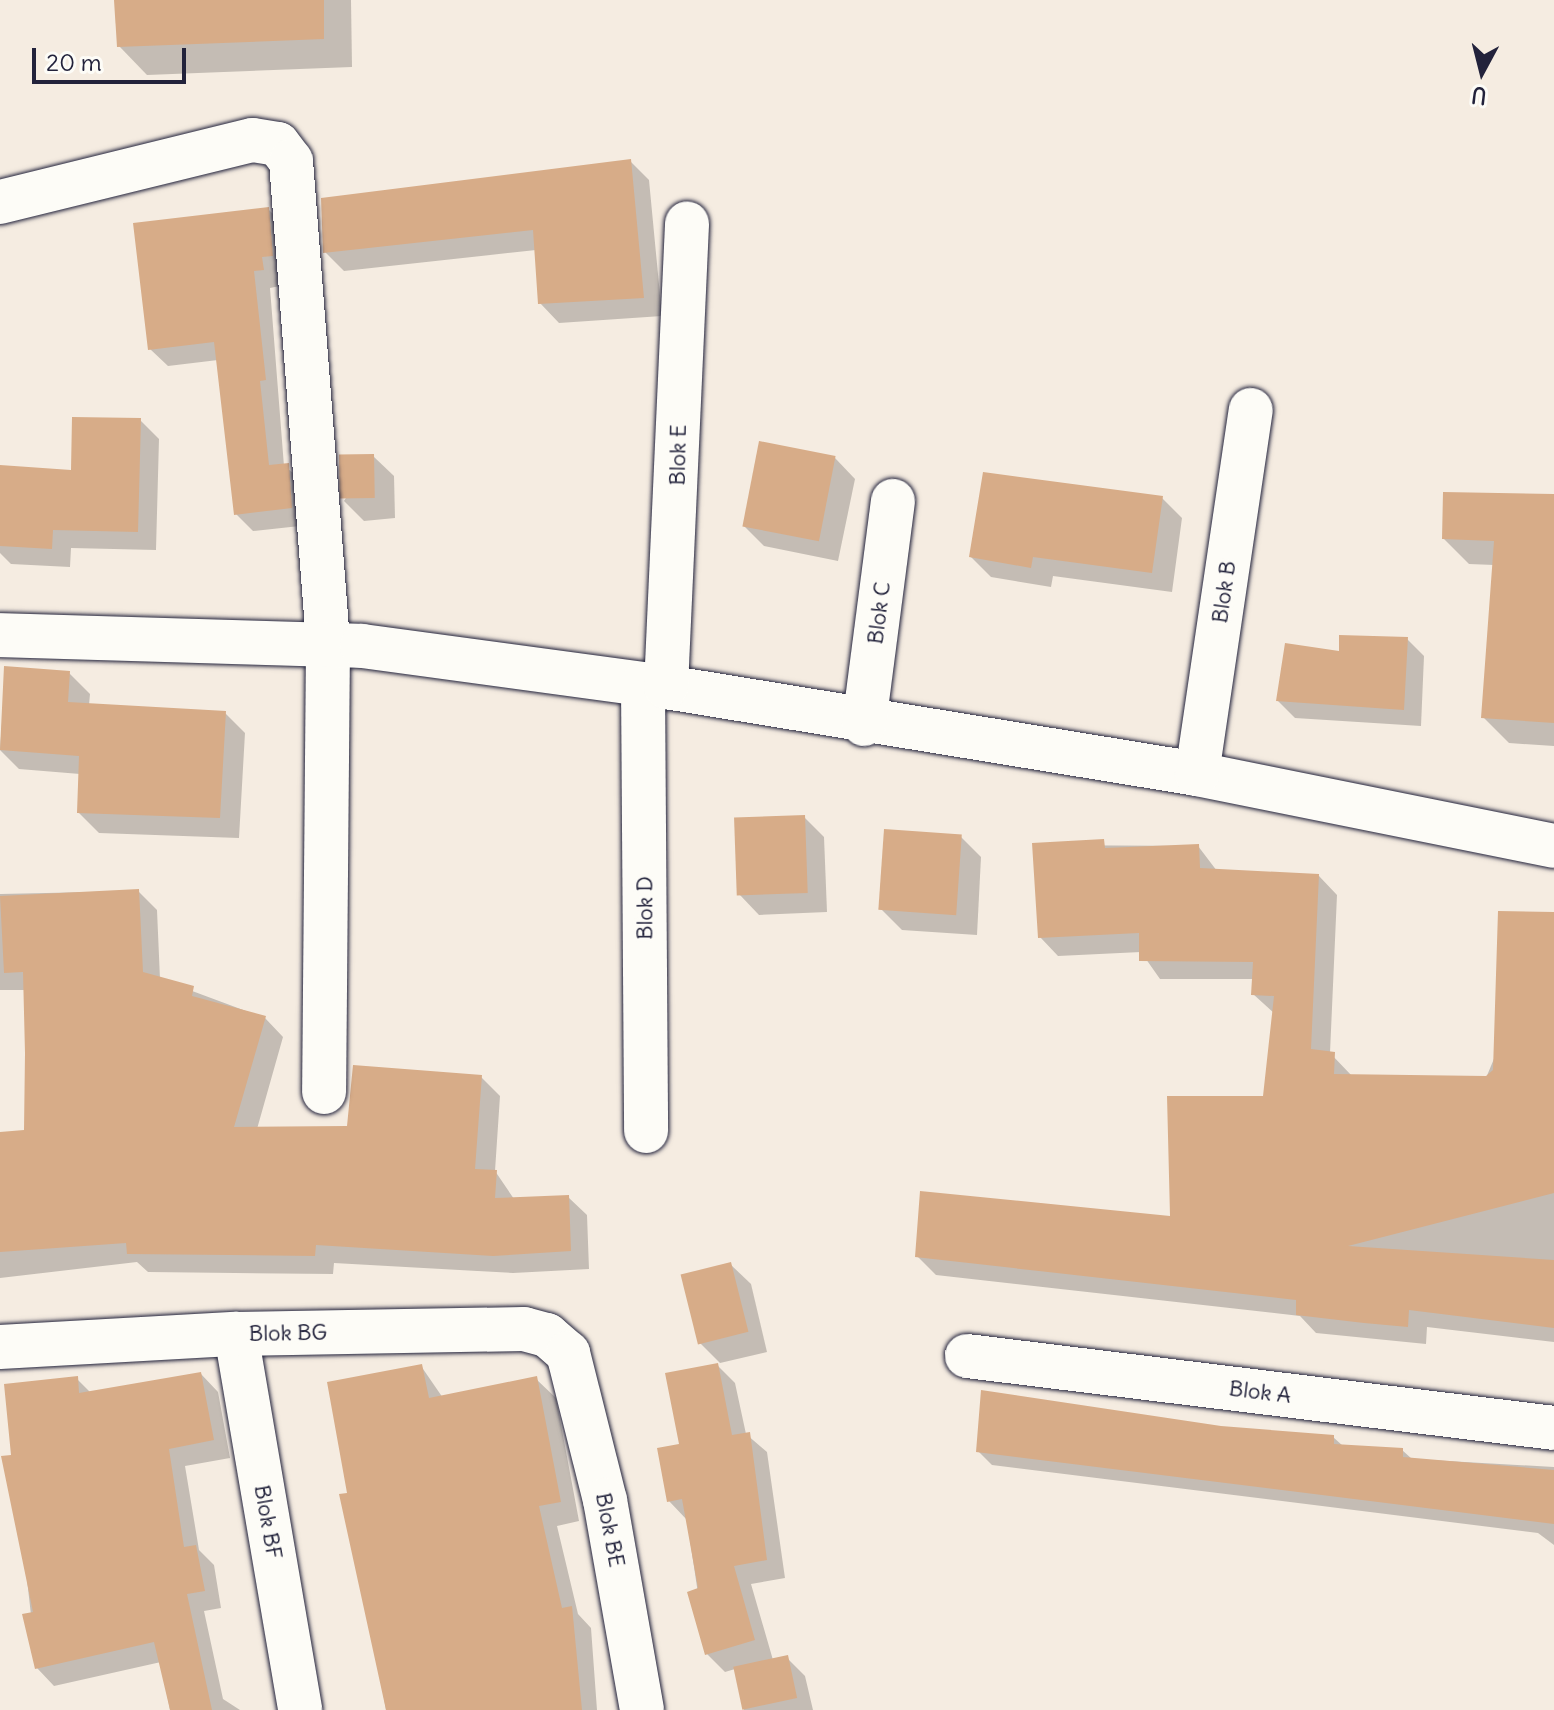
<!DOCTYPE html>
<html>
<head>
<meta charset="utf-8">
<style>
	body { margin:0 }
	#map { position:relative; width:1554px; height:1710px; overflow:hidden; background:#f5ece1; font-family:Delius,sans-serif }
	div>[style] { position:absolute }
	[style*='--x'] { left:calc(var(--x)*1px); top:calc(var(--y)*1px); width:calc(var(--w)*1px); rotate:calc(var(--a)*1deg) }
	.shadow>* { inset:0; background:#0003 }
	.building>* { inset:0; background:#d7ac88; transform-origin:0 0 }
	.roads { filter:drop-shadow(0 0 2px #22223b) drop-shadow(0 0 2px #22223b) }
	.minor>* { height:44px; margin:-22px; padding:0 22px; transform-origin:22px; border-radius:22px; background:#fdfcf7 }
	span { translate:-50% -50%; white-space:nowrap; text-align:center; line-height:1.15; -webkit-text-stroke:7px #fdfcf7; paint-order:stroke }
	.street-label { font-size:22px; color:#22223b }
	.north { position:absolute; left:1442px; top:32px; width:80px; height:80px; -webkit-text-stroke:6px #fdfcf7; paint-order:stroke; rotate:187deg; font-size:22px; font-weight:700; line-height:32px; text-align:center; color:#22223b }
	.north::after { content:''; display:block; margin:auto; width:28px; height:36px; background:#22223b; clip-path:polygon(50% 0,100% 100%,50% 72%,0 100%) }
	.scale { position:absolute; left:32px; top:48px; width:154px; height:36px; box-sizing:border-box; border:4px solid #22223b; border-top:0; padding-left:10px; font-size:24px; line-height:28px; white-space:nowrap; color:#22223b; -webkit-text-stroke:6px #fdfcf7; paint-order:stroke }
</style>
</head>
<body>
<div id="map">
	<div class="shadow">
		<i style="clip-path:polygon(116px 0,351px 0,352px 67px,147px 75px,119px 46px)"></i>
		<i style="clip-path:polygon(630px 161px,649px 180px,662px 316px,559px 323px,540px 303px,536px 250px,344px 271px,325px 252px)"></i>
		<i style="clip-path:polygon(269px 210px,286px 227px,280px 286px,270px 288px,284px 466px,305px 482px,309px 525px,253px 531px,236px 514px,218px 360px,168px 366px,150px 349px)"></i>
		<i style="clip-path:polygon(140px 420px,159px 439px,156px 550px,71px 548px,70px 567px,11px 564px,0 553px,0 467px,73px 472px)"></i>
		<i style="clip-path:polygon(373px 456px,394px 476px,395px 518px,364px 521px,344px 501px)"></i>
		<i style="clip-path:polygon(835px 458px,855px 479px,838px 561px,764px 546px,744px 526px)"></i>
		<i style="clip-path:polygon(1554px 496px,1554px 746px,1509px 743px,1483px 717px,1494px 565px,1469px 564px,1444px 539px)"></i>
		<i style="clip-path:polygon(1162px 498px,1182px 518px,1172px 592px,1053px 576px,1051px 587px,991px 577px,971px 557px)"></i>
		<i style="clip-path:polygon(1407px 639px,1424px 656px,1421px 726px,1295px 718px,1278px 701px,1341px 653px)"></i>
		<i style="clip-path:polygon(6px 668px,69px 673px,90px 694px,89px 705px,225px 713px,245px 733px,239px 838px,99px 833px,79px 813px,80px 774px,19px 769px,0 750px)"></i>
		<i style="clip-path:polygon(804px 817px,824px 837px,827px 912px,759px 915px,739px 894px)"></i>
		<i style="clip-path:polygon(961px 837px,981px 857px,977px 935px,902px 930px,881px 909px)"></i>
		<i style="clip-path:polygon(1034px 845px,1198px 846px,1217px 871px,1319px 876px,1337px 895px,1330px 1053px,1352px 1076px,1486px 1078px,1554px 914px,1554px 1342px,1427px 1327px,1426px 1344px,1316px 1333px,1300px 1316px,936px 1275px,917px 1256px,1172px 1218px,1264px 1098px,1274px 1013px,1253px 994px,1254px 979px,1160px 979px,1141px 952px,1058px 956px,1040px 937px)"></i>
		<i style="clip-path:polygon(138px 891px,157px 910px,160px 979px,265px 1018px,283px 1037px,257px 1129px,348px 1128px,481px 1077px,500px 1096px,495px 1171px,514px 1199px,568px 1197px,587px 1215px,589px 1269px,513px 1273px,334px 1263px,333px 1274px,148px 1272px,137px 1262px,0 1278px,0 1133px,26px 1132px,25px 990px,0 990px,0 894px)"></i>
		<i style="clip-path:polygon(730px 1264px,751px 1284px,767px 1352px,720px 1363px,700px 1343px)"></i>
		<i style="clip-path:polygon(717px 1365px,735px 1383px,746px 1434px,767px 1452px,785px 1578px,751px 1584px,773px 1660px,787px 1658px,805px 1676px,813px 1710px,744px 1710px,735px 1669px,725px 1672px,707px 1654px,687px 1520px,669px 1501px,681px 1446px)"></i>
		<i style="clip-path:polygon(421px 1366px,443px 1398px,536px 1379px,556px 1398px,579px 1521px,557px 1526px,578px 1614px,591px 1628px,597px 1710px,386px 1710px,349px 1494px)"></i>
		<i style="clip-path:polygon(201px 1374px,218px 1392px,230px 1458px,185px 1466px,199px 1550px,214px 1565px,221px 1608px,204px 1611px,223px 1699px,240px 1710px,170px 1710px,161px 1662px,54px 1686px,37px 1668px,13px 1456px,77px 1379px,91px 1393px)"></i>
		<i style="clip-path:polygon(1220px 1428px,1333px 1437px,1343px 1446px,1402px 1450px,1412px 1459px,1554px 1467px,1554px 1545px,1538px 1533px,992px 1465px,978px 1451px)"></i>
	</div>
	<div class="building">
		<i style="clip-path:polygon(114px 0,324px 0,324px 39px,117px 47px)"></i>
		<i style="clip-path:polygon(631px 159px,644px 298px,538px 304px,533px 230px,323px 253px,321px 198px)"></i>
		<i style="clip-path:polygon(269px 207px,273px 256px,262px 257px,264px 270px,254px 271px,266px 380px,260px 381px,269px 465px,289px 463px,292px 508px,234px 515px,214px 342px,148px 350px,133px 223px)"></i>
		<i style="clip-path:polygon(72px 417px,141px 418px,138px 532px,53px 530px,52px 549px,0 546px,0 465px,71px 470px)"></i>
		<i style="left:759px;top:441px;width:78px;height:87px;rotate:11deg"></i>
		<i style="left:374px;top:454px;width:44px;height:35px;rotate:89deg"></i>
		<i style="clip-path:polygon(983px 472px,1163px 496px,1152px 573px,1033px 557px,1031px 568px,969px 557px)"></i>
		<i style="clip-path:polygon(1443px 492px,1554px 494px,1554px 723px,1481px 718px,1494px 541px,1442px 539px)"></i>
		<i style="clip-path:polygon(1339px 635px,1408px 637px,1404px 710px,1276px 701px,1285px 643px,1339px 651px)"></i>
		<i style="clip-path:polygon(4px 666px,70px 671px,68px 702px,226px 711px,220px 818px,77px 813px,79px 756px,0 750px)"></i>
		<i style="left:805px;top:815px;width:78px;height:71px;rotate:88deg"></i>
		<i style="left:884px;top:829px;width:78px;height:81px;rotate:4deg"></i>
		<i style="clip-path:polygon(1104px 839px,1105px 848px,1199px 844px,1200px 868px,1319px 874px,1311px 1049px,1335px 1052px,1334px 1074px,1486px 1076px,1493px 1070px,1498px 911px,1554px 912px,1554px 1193px,1348px 1246px,1554px 1260px,1554px 1328px,1409px 1310px,1408px 1327px,1364px 1323px,1296px 1315px,1296px 1300px,915px 1257px,920px 1191px,1170px 1216px,1167px 1096px,1263px 1096px,1274px 996px,1251px 995px,1253px 962px,1139px 961px,1139px 933px,1038px 938px,1032px 843px)"></i>
		<i style="clip-path:polygon(139px 889px,143px 972px,194px 986px,192px 996px,266px 1016px,234px 1127px,347px 1126px,353px 1065px,482px 1075px,475px 1169px,497px 1170px,495px 1198px,569px 1195px,571px 1251px,493px 1256px,316px 1245px,315px 1256px,127px 1254px,126px 1243px,0 1252px,0 1132px,24px 1130px,25px 1053px,23px 972px,4px 973px,0 896px)"></i>
		<i style="left:731px;top:1262px;width:72px;height:52px;rotate:76deg"></i>
		<i style="clip-path:polygon(718px 1363px,732px 1435px,750px 1432px,767px 1560px,734px 1566px,755px 1640px,705px 1655px,687px 1592px,698px 1588px,682px 1499px,667px 1502px,657px 1448px,679px 1444px,665px 1373px)"></i>
		<i style="clip-path:polygon(422px 1364px,429px 1398px,537px 1376px,561px 1502px,539px 1506px,562px 1608px,572px 1606px,582px 1710px,386px 1710px,339px 1494px,347px 1493px,327px 1382px)"></i>
		<i style="clip-path:polygon(201px 1372px,214px 1440px,169px 1449px,184px 1547px,196px 1545px,205px 1591px,187px 1594px,212px 1710px,170px 1710px,154px 1642px,35px 1669px,22px 1614px,33px 1612px,1px 1456px,11px 1455px,4px 1384px,78px 1376px,79px 1393px)"></i>
		<i style="clip-path:polygon(981px 1390px,1221px 1426px,1334px 1435px,1334px 1444px,1403px 1448px,1403px 1457px,1554px 1470px,1554px 1524px,976px 1452px)"></i>
		<i style="left:788px;top:1655px;width:44px;height:56px;rotate:78deg"></i>
	</div>
	<div class="roads">
		<div class="minor">
			<i style="--x:0;--y:202;--w:260;--a:-13.8"></i>
			<i style="--x:253;--y:140;--w:25;--a:9"></i>
			<i style="--x:278;--y:144;--w:21;--a:53"></i>
			<i style="--x:291;--y:161;--w:485;--a:85.6"></i>
			<i style="--x:328;--y:645;--w:447;--a:90.5"></i>
			<i style="--x:0;--y:635;--w:362;--a:1.7"></i>
			<i style="--x:362;--y:646;--w:307;--a:7.7"></i>
			<i style="--x:666;--y:687;--w:538;--a:9.3"></i>
			<i style="--x:1197;--y:774;--w:364;--a:11.4"></i>
			<i style="--x:643;--y:684;--w:447;--a:89.6"></i>
			<i style="--x:666;--y:687;--w:464;--a:-87.4"></i>
			<i style="--x:864;--y:724;--w:225;--a:-82.6"></i>
			<i style="--x:1197;--y:774;--w:368;--a:-81.6"></i>
			<i style="--x:236;--y:1334;--w:381;--a:80.3"></i>
			<i style="--x:0;--y:1347;--w:236;--a:-3.2"></i>
			<i style="--x:236;--y:1334;--w:288;--a:-1"></i>
			<i style="--x:524;--y:1329;--w:24;--a:15"></i>
			<i style="--x:547;--y:1335;--w:28;--a:41"></i>
			<i style="--x:568;--y:1353;--w:152;--a:75.9"></i>
			<i style="--x:605;--y:1500;--w:213;--a:80"></i>
			<i style="--x:967;--y:1356;--w:591;--a:6.99"></i>
		</div>
	</div>
	<div class="street-label">
		<span style="left:678px;top:455px;rotate:-89deg">Blok E</span>
		<span style="left:1224px;top:592px;rotate:-82deg">Blok B</span>
		<span style="left:879px;top:613px;rotate:-83deg">Blok C</span>
		<span style="left:645px;top:908px;rotate:-90deg">Blok D</span>
		<span style="left:288px;top:1333px;rotate:-1deg">Blok BG</span>
		<span style="left:1260px;top:1392px;rotate:7deg">Blok A</span>
		<span style="left:268px;top:1522px;rotate:80deg">Blok BF</span>
		<span style="left:610px;top:1530px;rotate:79deg">Blok BE</span>
	</div>
	<div class="north">U</div>
	<div class="scale">20 m</div>
</div>
</body>
</html>
